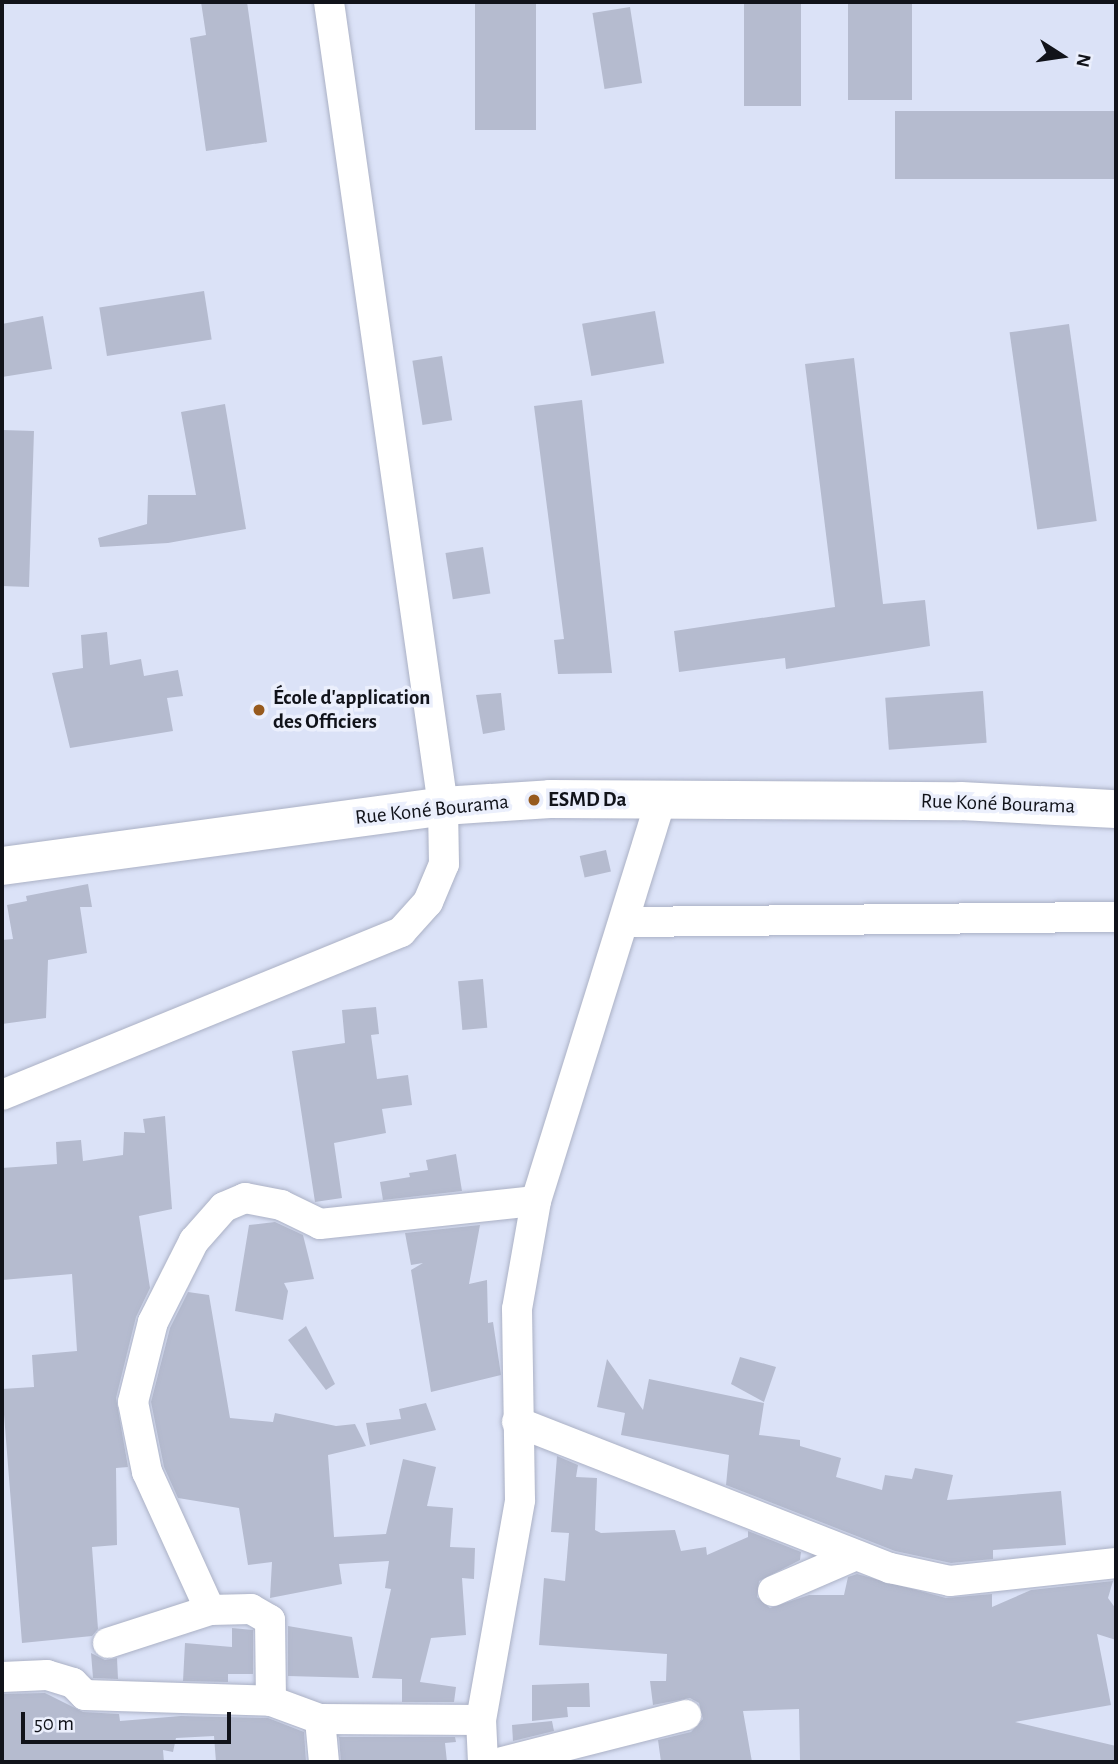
<!DOCTYPE html>
<html>
<head>
<meta charset="utf-8">
<style>
	body { margin:0 }
	#map { position:relative; width:1118px; height:1764px; overflow:hidden; background:#dbe2f7; font-family:"Alegreya Sans",sans-serif }
	div>[style] { position:absolute }
	[style*='--x'] { left:calc(var(--x)*1px); top:calc(var(--y)*1px); width:calc(var(--w)*1px); rotate:calc(var(--a)*1deg) }
	.building>* { inset:0; background:#b5bbcf; transform-origin:0 0 }
	.roads { filter:drop-shadow(0 0 2px #abb1c5) drop-shadow(0 0 2px #abb1c5) }
	.minor>* { height:30px; margin:-15px; padding:0 15px; transform-origin:15px; border-radius:15px; background:#fff }
	.highway>* { height:38px; margin:-19px; padding:0 19px; transform-origin:19px; border-radius:19px; background:#fff }
	.dots>* { width:19px; height:19px; translate:-50% -50%; box-sizing:border-box; border:4px solid #ebeffc; border-radius:50% }
	span { translate:-50% -50%; white-space:nowrap; text-align:center; line-height:1.15; -webkit-text-stroke:7px #ebeffc; paint-order:stroke }
	.poi-label { font-size:21px; color:#11131a; font-weight:700 }
	.left { translate:0 -50%; text-align:left }
	.street-label { font-size:21px; color:#11131a }
	.frame { position:absolute; inset:0; border:4px solid #11131a; pointer-events:none }
	.north { position:absolute; left:1027px; top:21px; width:70px; height:70px; -webkit-text-stroke:5px #ebeffc; paint-order:stroke; rotate:102deg; font-size:19px; font-weight:700; line-height:28px; text-align:center; color:#11131a }
	.north::after { content:''; display:block; margin:auto; width:24px; height:32px; background:#11131a; clip-path:polygon(50% 0,100% 100%,50% 72%,0 100%) }
	.scale { position:absolute; left:21px; top:1712px; width:210px; height:32px; box-sizing:border-box; border:4px solid #11131a; border-top:0; padding-left:9px; font-size:21px; line-height:24px; white-space:nowrap; color:#11131a; -webkit-text-stroke:5px #ebeffc; paint-order:stroke }
</style>
</head>
<body>
<div id="map">
	<div class="building">
		<i style="clip-path:polygon(201px 2px,247px 2px,267px 142px,206px 151px,190px 38px,206px 35px)"></i>
		<i style="left:475px;top:2px;width:61px;height:128px"></i>
		<i style="left:744px;top:2px;width:57px;height:104px"></i>
		<i style="left:848px;top:2px;width:64px;height:98px"></i>
		<i style="left:630px;top:7px;width:77px;height:38px;rotate:81deg"></i>
		<i style="left:1116px;top:111px;width:68px;height:221px;rotate:90deg"></i>
		<i style="left:204px;top:291px;width:49px;height:106px;rotate:81deg"></i>
		<i style="left:655px;top:311px;width:53px;height:74px;rotate:80deg"></i>
		<i style="clip-path:polygon(43px 316px,52px 369px,2px 377px,2px 324px)"></i>
		<i style="left:1069px;top:324px;width:199px;height:60px;rotate:82deg"></i>
		<i style="left:442px;top:356px;width:65px;height:30px;rotate:81deg"></i>
		<i style="clip-path:polygon(854px 358px,883px 604px,925px 600px,930px 646px,786px 669px,785px 658px,679px 672px,674px 631px,835px 607px,805px 364px)"></i>
		<i style="clip-path:polygon(582px 400px,612px 673px,558px 674px,554px 640px,564px 639px,534px 406px)"></i>
		<i style="clip-path:polygon(225px 404px,246px 529px,168px 543px,100px 547px,98px 538px,147px 524px,148px 495px,196px 495px,181px 412px)"></i>
		<i style="clip-path:polygon(2px 430px,34px 431px,29px 587px,2px 586px)"></i>
		<i style="left:483px;top:547px;width:47px;height:38px;rotate:81deg"></i>
		<i style="clip-path:polygon(107px 632px,110px 665px,141px 659px,144px 676px,178px 670px,183px 696px,167px 698px,173px 731px,70px 748px,52px 673px,83px 668px,81px 635px)"></i>
		<i style="left:983px;top:691px;width:52px;height:98px;rotate:86deg"></i>
		<i style="clip-path:polygon(501px 693px,505px 730px,483px 734px,476px 695px)"></i>
		<i style="left:606px;top:850px;width:22px;height:27px;rotate:77deg"></i>
		<i style="clip-path:polygon(88px 884px,92px 907px,80px 907px,87px 953px,48px 960px,46px 1018px,2px 1024px,2px 940px,13px 939px,7px 905px,27px 901px,26px 896px)"></i>
		<i style="left:483px;top:979px;width:49px;height:25px;rotate:85deg"></i>
		<i style="clip-path:polygon(376px 1007px,379px 1034px,371px 1035px,377px 1079px,408px 1075px,412px 1105px,382px 1109px,386px 1133px,334px 1143px,342px 1198px,315px 1202px,292px 1051px,345px 1043px,342px 1010px)"></i>
		<i style="clip-path:polygon(165px 1116px,172px 1209px,139px 1216px,150px 1288px,136px 1317px,116px 1398px,128px 1467px,116px 1468px,117px 1545px,92px 1547px,98px 1629px,92px 1636px,22px 1643px,2px 1389px,34px 1387px,32px 1355px,77px 1351px,72px 1274px,2px 1280px,2px 1168px,57px 1164px,56px 1142px,81px 1140px,83px 1161px,123px 1155px,124px 1132px,145px 1133px,143px 1119px)"></i>
		<i style="clip-path:polygon(456px 1154px,462px 1191px,383px 1200px,380px 1182px,410px 1177px,409px 1173px,428px 1170px,426px 1160px)"></i>
		<i style="clip-path:polygon(275px 1222px,303px 1235px,314px 1279px,284px 1283px,288px 1291px,283px 1320px,235px 1311px,249px 1225px)"></i>
		<i style="clip-path:polygon(480px 1225px,469px 1284px,487px 1280px,488px 1323px,493px 1322px,501px 1375px,431px 1392px,411px 1270px,423px 1263px,411px 1265px,405px 1233px)"></i>
		<i style="clip-path:polygon(188px 1292px,209px 1295px,230px 1418px,273px 1422px,275px 1413px,336px 1426px,355px 1424px,366px 1446px,328px 1455px,334px 1537px,386px 1534px,403px 1459px,436px 1467px,427px 1506px,453px 1508px,450px 1547px,475px 1548px,474px 1579px,462px 1578px,466px 1635px,431px 1638px,420px 1682px,456px 1687px,454px 1702px,402px 1702px,402px 1679px,372px 1678px,391px 1589px,385px 1588px,389px 1561px,339px 1564px,342px 1584px,270px 1598px,272px 1562px,248px 1565px,239px 1508px,178px 1498px,164px 1467px,151px 1402px,170px 1328px)"></i>
		<i style="clip-path:polygon(306px 1326px,335px 1384px,326px 1390px,288px 1340px)"></i>
		<i style="clip-path:polygon(740px 1357px,776px 1367px,764px 1402px,731px 1384px)"></i>
		<i style="clip-path:polygon(607px 1359px,643px 1410px,649px 1379px,764px 1403px,759px 1435px,800px 1440px,800px 1446px,841px 1458px,836px 1477px,882px 1490px,885px 1475px,912px 1479px,915px 1468px,953px 1475px,947px 1500px,1061px 1491px,1066px 1545px,993px 1550px,993px 1559px,951px 1563px,895px 1551px,726px 1485px,729px 1455px,621px 1435px,625px 1413px,597px 1407px)"></i>
		<i style="clip-path:polygon(426px 1403px,436px 1430px,370px 1445px,366px 1423px,401px 1419px,399px 1409px)"></i>
		<i style="clip-path:polygon(557px 1456px,578px 1465px,576px 1477px,597px 1478px,595px 1530px,601px 1533px,675px 1530px,681px 1551px,706px 1547px,707px 1555px,748px 1537px,748px 1531px,801px 1552px,800px 1560px,759px 1581px,757px 1597px,770px 1608px,809px 1595px,844px 1595px,848px 1577px,857px 1574px,946px 1598px,992px 1594px,992px 1607px,1031px 1590px,1113px 1581px,1108px 1598px,1116px 1609px,1116px 1640px,1097px 1634px,1111px 1705px,1015px 1722px,1116px 1746px,1116px 1762px,800px 1762px,799px 1709px,743px 1711px,752px 1762px,661px 1762px,658px 1740px,691px 1732px,703px 1719px,699px 1703px,690px 1698px,653px 1705px,650px 1681px,666px 1681px,667px 1654px,539px 1645px,544px 1578px,565px 1581px,569px 1533px,551px 1532px)"></i>
		<i style="clip-path:polygon(288px 1626px,352px 1637px,359px 1678px,288px 1676px)"></i>
		<i style="clip-path:polygon(232px 1628px,253px 1630px,253px 1674px,228px 1674px,228px 1682px,183px 1681px,185px 1643px,232px 1647px)"></i>
		<i style="clip-path:polygon(91px 1653px,105px 1660px,117px 1658px,118px 1679px,93px 1678px)"></i>
		<i style="clip-path:polygon(589px 1683px,590px 1707px,567px 1707px,568px 1717px,532px 1721px,532px 1685px)"></i>
		<i style="clip-path:polygon(45px 1693px,83px 1712px,119px 1714px,120px 1721px,181px 1716px,268px 1718px,304px 1732px,306px 1762px,216px 1762px,214px 1736px,176px 1738px,173px 1752px,163px 1750px,164px 1762px,2px 1762px,2px 1694px)"></i>
		<i style="clip-path:polygon(552px 1721px,554px 1731px,513px 1741px,512px 1725px)"></i>
		<i style="clip-path:polygon(339px 1737px,455px 1737px,456px 1742px,445px 1743px,447px 1762px,341px 1762px)"></i>
	</div>
	<div class="roads">
		<div class="minor">
			<i style="--x:626;--y:922;--w:490;--a:-0.6"></i>
			<i style="--x:2;--y:1095;--w:431;--a:-22.2"></i>
			<i style="--x:401;--y:932;--w:40;--a:-48"></i>
			<i style="--x:428;--y:902;--w:41;--a:-67.2"></i>
			<i style="--x:444;--y:864;--w:58;--a:-91"></i>
			<i style="--x:443;--y:806;--w:812;--a:-98.07"></i>
			<i style="--x:517;--y:1422;--w:401;--a:21.4"></i>
			<i style="--x:890;--y:1568;--w:61;--a:12.2"></i>
			<i style="--x:950;--y:1581;--w:167;--a:-6.2"></i>
			<i style="--x:773;--y:1591;--w:90;--a:-23.4"></i>
			<i style="--x:108;--y:1643;--w:107;--a:-17.9"></i>
			<i style="--x:2;--y:1677;--w:45;--a:-2.5"></i>
			<i style="--x:47;--y:1675;--w:27;--a:17"></i>
			<i style="--x:73;--y:1683;--w:17;--a:45"></i>
			<i style="--x:85;--y:1695;--w:186;--a:1.8"></i>
			<i style="--x:271;--y:1701;--w:52;--a:20.2"></i>
			<i style="--x:320;--y:1719;--w:161;--a:0.4"></i>
			<i style="--x:271;--y:1701;--w:81;--a:-90.7"></i>
			<i style="--x:270;--y:1620;--w:22;--a:-150"></i>
			<i style="--x:251;--y:1609;--w:41;--a:178.6"></i>
			<i style="--x:210;--y:1610;--w:152;--a:-114.5"></i>
			<i style="--x:147;--y:1472;--w:71;--a:-101.3"></i>
			<i style="--x:133;--y:1402;--w:82;--a:-76"></i>
			<i style="--x:153;--y:1322;--w:91;--a:-63.2"></i>
			<i style="--x:194;--y:1241;--w:45;--a:-48.6"></i>
			<i style="--x:224;--y:1207;--w:23;--a:-23"></i>
			<i style="--x:245;--y:1198;--w:37;--a:11"></i>
			<i style="--x:281;--y:1205;--w:43;--a:26"></i>
			<i style="--x:320;--y:1224;--w:217;--a:-6.1"></i>
			<i style="--x:320;--y:1719;--w:43;--a:84.7"></i>
			<i style="--x:483;--y:1762;--w:42;--a:-92.7"></i>
			<i style="--x:481;--y:1720;--w:223;--a:-79.9"></i>
			<i style="--x:520;--y:1500;--w:191;--a:-90.9"></i>
			<i style="--x:517;--y:1309;--w:110;--a:-80"></i>
			<i style="--x:536;--y:1201;--w:421;--a:-72.7"></i>
			<i style="--x:502;--y:1762;--w:190;--a:-14.3"></i>
		</div>
		<div class="highway">
			<i style="--x:2;--y:866;--w:445;--a:-7.7"></i>
			<i style="--x:443;--y:806;--w:107;--a:-3.7"></i>
			<i style="--x:550;--y:799;--w:411;--a:0.3"></i>
			<i style="--x:961;--y:801;--w:155;--a:3"></i>
		</div>
	</div>
	<div class="dots">
		<i style="left:259px;top:710px;background:#975a1d"></i>
		<i style="left:534px;top:800px;background:#975a1d"></i>
	</div>
	<div class="poi-label">
		<span class="left" style="left:273px;top:710px">École d'application<br>des Officiers</span>
		<span class="left" style="left:548px;top:800px">ESMD Da</span>
	</div>
	<div class="street-label">
		<span style="left:998px;top:804px;rotate:2deg">Rue Koné Bourama</span>
		<span style="left:432px;top:810px;rotate:-6deg">Rue Koné Bourama</span>
	</div>
	<div class="frame"></div>
	<div class="north">N</div>
	<div class="scale">50 m</div>
</div>
</body>
</html>
